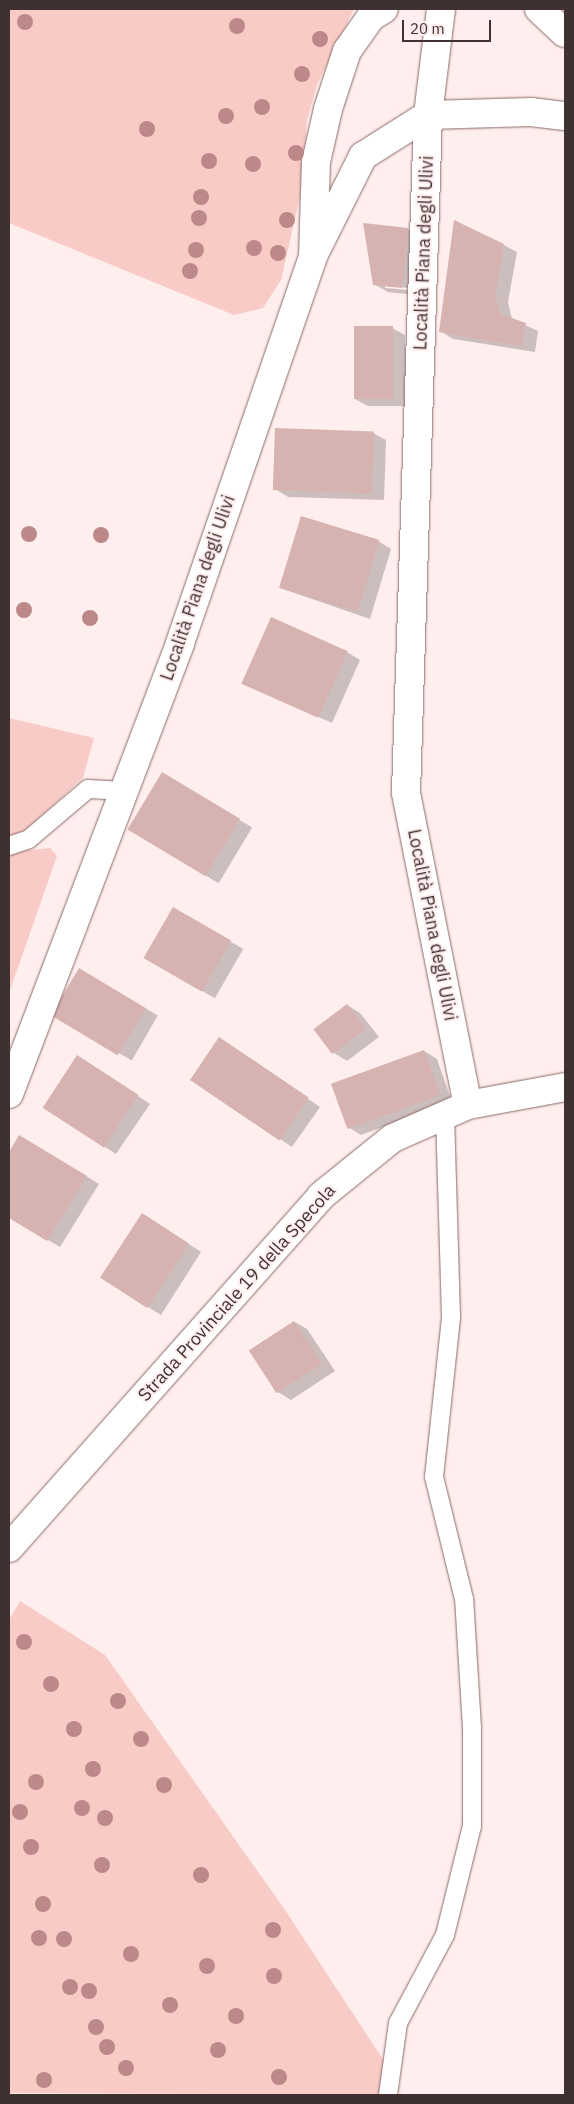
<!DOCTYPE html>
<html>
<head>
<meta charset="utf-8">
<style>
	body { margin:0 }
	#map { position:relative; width:574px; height:2104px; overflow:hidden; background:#feeeed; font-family:"IBM Plex Sans",sans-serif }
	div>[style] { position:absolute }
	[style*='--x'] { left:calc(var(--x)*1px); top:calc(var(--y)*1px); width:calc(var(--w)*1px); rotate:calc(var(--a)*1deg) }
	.green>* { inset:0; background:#f8cbc7 }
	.shadow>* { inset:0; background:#0003; transform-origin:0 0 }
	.building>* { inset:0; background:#d6b2b0; transform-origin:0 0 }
	.roads { filter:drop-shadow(0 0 1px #8a6a67) drop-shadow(0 0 1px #8a6a67) }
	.lane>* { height:18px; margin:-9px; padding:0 9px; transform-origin:9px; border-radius:9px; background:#fff }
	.street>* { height:28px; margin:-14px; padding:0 14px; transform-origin:14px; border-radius:14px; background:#fff }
	.secondary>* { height:28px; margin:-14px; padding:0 14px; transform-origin:14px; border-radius:14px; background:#fff }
	.trees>* { width:16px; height:16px; margin:-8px; border-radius:50%; background:#bd8988 }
	span { translate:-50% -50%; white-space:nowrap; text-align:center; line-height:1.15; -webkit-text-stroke:4px #feeeed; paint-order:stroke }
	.street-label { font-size:18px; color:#3f3130 }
	.frame { position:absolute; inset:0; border:10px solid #3f3130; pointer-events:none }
	.scale { position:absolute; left:402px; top:20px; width:89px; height:22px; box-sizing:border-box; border:2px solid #3f3130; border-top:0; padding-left:6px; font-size:15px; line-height:18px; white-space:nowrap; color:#3f3130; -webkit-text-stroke:4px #feeeed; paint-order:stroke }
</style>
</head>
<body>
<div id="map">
	<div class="green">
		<i style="clip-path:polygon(9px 9px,354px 9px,317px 85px,307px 120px,301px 192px,281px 280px,263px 308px,234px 315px,9px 223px)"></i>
		<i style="clip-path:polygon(9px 718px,94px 738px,83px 778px,9px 845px)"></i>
		<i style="clip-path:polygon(50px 848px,57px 856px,9px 993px,9px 852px)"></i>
		<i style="clip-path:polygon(20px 1601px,105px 1655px,285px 1910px,386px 2064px,380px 2095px,9px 2093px,9px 1620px)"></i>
	</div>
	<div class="shadow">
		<i style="clip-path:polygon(evenodd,407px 229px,420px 236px,415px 295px,388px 292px,374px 284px,407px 229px,385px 285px,408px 288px,408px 290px,385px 288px,385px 285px)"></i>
		<i style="clip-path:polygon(504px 245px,517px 252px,508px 302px,512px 319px,538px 331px,535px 352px,453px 339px,440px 331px)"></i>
		<i style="clip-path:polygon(392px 328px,405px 335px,406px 406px,368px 406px,355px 399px)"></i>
		<i style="clip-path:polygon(373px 433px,386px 440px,384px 500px,288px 497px,275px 489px)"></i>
		<i style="clip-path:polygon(378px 541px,391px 549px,370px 619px,280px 588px)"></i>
		<i style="clip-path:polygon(347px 652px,360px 660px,332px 723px,244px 683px)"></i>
		<i style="left:163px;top:774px;width:104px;height:65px;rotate:31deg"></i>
		<i style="left:174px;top:909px;width:80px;height:57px;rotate:30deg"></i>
		<i style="left:79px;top:970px;width:91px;height:52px;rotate:30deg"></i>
		<i style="clip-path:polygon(347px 1005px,360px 1013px,379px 1037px,347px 1061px,334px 1053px)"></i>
		<i style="clip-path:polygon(232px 1046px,320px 1107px,292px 1147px,280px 1139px)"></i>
		<i style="clip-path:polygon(424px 1051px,437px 1059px,452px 1102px,361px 1135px,348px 1127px)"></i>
		<i style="clip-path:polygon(90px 1064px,150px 1104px,116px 1154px,43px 1107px)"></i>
		<i style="clip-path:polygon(20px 1136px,99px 1184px,60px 1247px,9px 1217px,9px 1155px)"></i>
		<i style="clip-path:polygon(155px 1222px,201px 1252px,161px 1315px,148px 1307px)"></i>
		<i style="clip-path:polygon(295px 1322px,307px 1329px,335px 1371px,291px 1400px,278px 1392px,251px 1351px)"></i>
	</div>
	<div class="building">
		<i style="clip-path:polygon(454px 220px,504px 244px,495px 294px,500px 314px,526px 323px,522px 346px,439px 332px)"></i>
		<i style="clip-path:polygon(363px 223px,408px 228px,402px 288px,373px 285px)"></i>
		<i style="left:393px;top:326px;width:73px;height:39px;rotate:90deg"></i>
		<i style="left:275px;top:428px;width:99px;height:62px;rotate:2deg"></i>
		<i style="left:301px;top:516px;width:82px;height:75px;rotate:17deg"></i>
		<i style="left:271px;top:617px;width:84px;height:73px;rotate:24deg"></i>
		<i style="left:162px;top:772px;width:91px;height:67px;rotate:31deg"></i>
		<i style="left:173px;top:907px;width:67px;height:59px;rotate:30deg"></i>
		<i style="left:79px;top:968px;width:78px;height:55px;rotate:31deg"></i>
		<i style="left:347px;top:1004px;width:31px;height:42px;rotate:53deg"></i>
		<i style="left:219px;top:1037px;width:108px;height:52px;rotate:34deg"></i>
		<i style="left:424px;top:1050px;width:48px;height:99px;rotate:70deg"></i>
		<i style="left:77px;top:1055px;width:73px;height:63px;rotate:33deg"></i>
		<i style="clip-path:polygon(19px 1135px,87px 1176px,47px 1241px,9px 1218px,9px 1152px)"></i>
		<i style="left:142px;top:1213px;width:56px;height:77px;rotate:33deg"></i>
		<i style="left:294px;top:1321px;width:51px;height:54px;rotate:57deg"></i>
	</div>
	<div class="roads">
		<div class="lane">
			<i style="--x:9;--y:846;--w:21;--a:-19"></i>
			<i style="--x:29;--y:839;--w:77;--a:-40.3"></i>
			<i style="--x:88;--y:789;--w:36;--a:3"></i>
			<i style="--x:388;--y:2095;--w:73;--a:-82.1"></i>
			<i style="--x:398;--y:2023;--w:100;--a:-61.9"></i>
			<i style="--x:445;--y:1935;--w:112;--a:-76.1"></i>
			<i style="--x:472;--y:1826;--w:98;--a:-90"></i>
			<i style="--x:472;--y:1728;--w:129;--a:-93.5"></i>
			<i style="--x:464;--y:1599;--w:126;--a:-103.8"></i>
			<i style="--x:434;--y:1477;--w:161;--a:-83.9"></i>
			<i style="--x:451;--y:1317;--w:201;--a:-91.7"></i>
		</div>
		<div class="street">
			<i style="--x:441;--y:9;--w:107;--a:97"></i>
			<i style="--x:428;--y:115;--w:678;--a:91.86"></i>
			<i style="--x:406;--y:793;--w:318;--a:78.8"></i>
			<i style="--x:539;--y:9;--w:35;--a:43"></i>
			<i style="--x:313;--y:256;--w:94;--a:-88.2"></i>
			<i style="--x:316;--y:162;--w:54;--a:-77.2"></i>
			<i style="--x:328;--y:109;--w:61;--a:-71.9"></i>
			<i style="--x:347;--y:51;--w:42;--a:-54.8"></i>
			<i style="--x:371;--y:17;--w:15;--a:-32"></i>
		</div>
		<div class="secondary">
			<i style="--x:9;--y:1094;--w:482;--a:-69.2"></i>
			<i style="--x:180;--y:643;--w:409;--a:-71"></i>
			<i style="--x:313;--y:256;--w:112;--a:-63.4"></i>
			<i style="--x:363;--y:156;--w:77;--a:-32.2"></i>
			<i style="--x:428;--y:115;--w:103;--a:-1.7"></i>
			<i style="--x:531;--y:112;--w:34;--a:7"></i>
			<i style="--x:9;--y:1548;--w:470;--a:-48.4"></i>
			<i style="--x:321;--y:1196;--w:92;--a:-38.9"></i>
			<i style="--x:393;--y:1138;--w:82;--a:-23.7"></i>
			<i style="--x:468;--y:1105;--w:99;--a:-10.5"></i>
		</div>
	</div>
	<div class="trees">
		<i style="left:25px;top:22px"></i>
		<i style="left:237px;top:26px"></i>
		<i style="left:320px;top:39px"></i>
		<i style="left:302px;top:74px"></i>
		<i style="left:262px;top:107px"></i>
		<i style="left:226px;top:116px"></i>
		<i style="left:147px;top:129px"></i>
		<i style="left:296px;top:153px"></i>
		<i style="left:209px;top:161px"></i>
		<i style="left:253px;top:164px"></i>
		<i style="left:201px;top:197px"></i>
		<i style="left:199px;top:218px"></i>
		<i style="left:287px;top:220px"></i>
		<i style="left:254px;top:248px"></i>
		<i style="left:196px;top:250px"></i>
		<i style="left:278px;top:253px"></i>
		<i style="left:190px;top:271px"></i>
		<i style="left:29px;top:534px"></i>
		<i style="left:101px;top:535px"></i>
		<i style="left:24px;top:610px"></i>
		<i style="left:90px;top:618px"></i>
		<i style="left:24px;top:1642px"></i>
		<i style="left:51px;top:1684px"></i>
		<i style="left:118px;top:1701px"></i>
		<i style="left:74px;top:1729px"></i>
		<i style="left:141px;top:1739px"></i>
		<i style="left:93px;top:1769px"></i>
		<i style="left:36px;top:1782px"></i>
		<i style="left:164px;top:1785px"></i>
		<i style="left:82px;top:1808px"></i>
		<i style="left:20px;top:1812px"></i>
		<i style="left:105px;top:1818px"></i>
		<i style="left:31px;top:1847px"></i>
		<i style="left:102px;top:1865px"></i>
		<i style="left:201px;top:1875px"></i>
		<i style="left:43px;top:1904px"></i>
		<i style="left:273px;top:1930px"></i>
		<i style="left:39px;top:1938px"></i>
		<i style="left:64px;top:1939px"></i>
		<i style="left:131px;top:1954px"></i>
		<i style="left:207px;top:1966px"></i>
		<i style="left:274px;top:1976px"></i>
		<i style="left:70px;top:1987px"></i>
		<i style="left:89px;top:1991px"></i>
		<i style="left:170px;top:2005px"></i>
		<i style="left:236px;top:2016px"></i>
		<i style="left:96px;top:2027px"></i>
		<i style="left:107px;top:2047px"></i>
		<i style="left:218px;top:2050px"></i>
		<i style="left:126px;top:2068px"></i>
		<i style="left:279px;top:2077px"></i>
		<i style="left:44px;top:2080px"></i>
	</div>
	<div class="street-label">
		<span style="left:424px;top:253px;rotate:-88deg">Località Piana degli Ulivi</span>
		<span style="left:198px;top:588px;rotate:-71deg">Località Piana degli Ulivi</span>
		<span style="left:432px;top:925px;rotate:79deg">Località Piana degli Ulivi</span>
		<span style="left:237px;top:1293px;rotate:-48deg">Strada Provinciale 19 della Specola</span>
	</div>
	<div class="frame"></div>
	<div class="scale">20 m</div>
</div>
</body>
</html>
